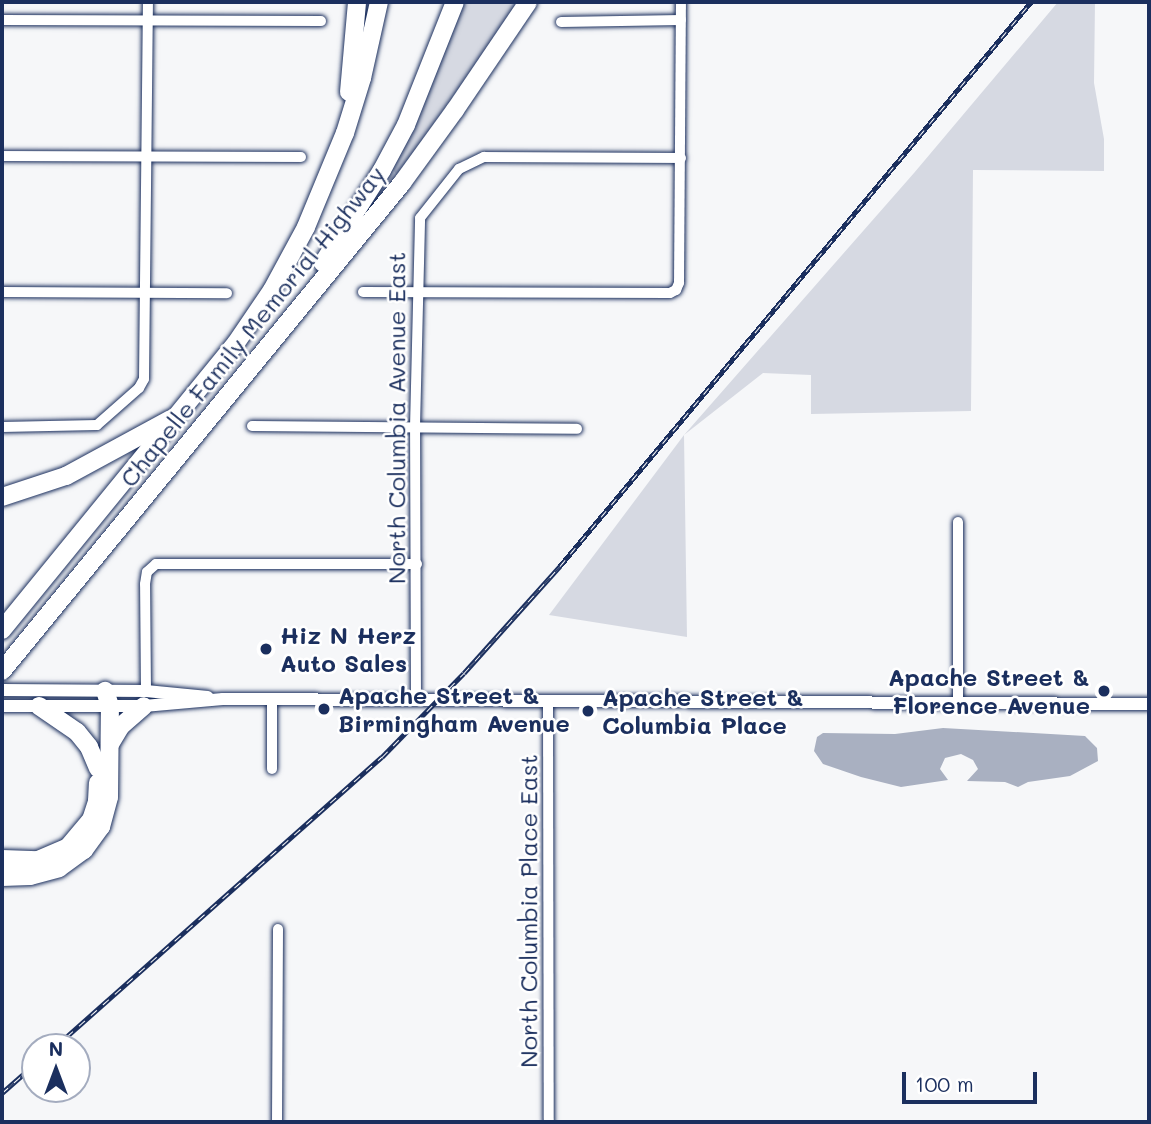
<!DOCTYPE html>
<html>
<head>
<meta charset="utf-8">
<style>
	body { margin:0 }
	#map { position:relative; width:1151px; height:1124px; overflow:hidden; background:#f6f7f9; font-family:Mali,sans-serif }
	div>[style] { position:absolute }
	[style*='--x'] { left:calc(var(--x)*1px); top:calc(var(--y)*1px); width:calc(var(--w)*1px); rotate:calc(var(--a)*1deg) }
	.green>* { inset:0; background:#d6d9e2 }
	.water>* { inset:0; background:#a9b0c1 }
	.roads { filter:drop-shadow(0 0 2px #1b2f5e) drop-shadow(0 0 2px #1b2f5e) }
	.minor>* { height:10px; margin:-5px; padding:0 5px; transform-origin:5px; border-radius:5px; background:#fff }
	.secondary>* { height:12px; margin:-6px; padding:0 6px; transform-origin:6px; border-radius:6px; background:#fff }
	.motorway>* { height:18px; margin:-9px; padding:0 9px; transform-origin:9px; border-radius:9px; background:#fff }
	.rail>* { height:5px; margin-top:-2.5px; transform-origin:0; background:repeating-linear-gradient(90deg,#fff 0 8px,#1b2f5e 0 16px); box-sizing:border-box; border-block:2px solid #1b2f5e }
	.dots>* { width:19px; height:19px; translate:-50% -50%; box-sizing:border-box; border:4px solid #fff; border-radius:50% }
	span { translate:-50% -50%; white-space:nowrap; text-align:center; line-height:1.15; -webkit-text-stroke:5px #fff; paint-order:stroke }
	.street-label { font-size:24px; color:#1b2f5e }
	.poi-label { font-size:24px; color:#1b2f5e; font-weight:700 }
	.left { translate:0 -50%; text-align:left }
	.right { translate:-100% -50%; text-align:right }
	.frame { position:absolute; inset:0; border:4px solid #1b2f5e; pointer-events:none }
	.north { position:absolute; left:21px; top:1033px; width:70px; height:70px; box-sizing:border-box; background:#fff; border:2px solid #a4acbf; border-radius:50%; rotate:0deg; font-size:19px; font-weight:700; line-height:28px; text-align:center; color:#1b2f5e }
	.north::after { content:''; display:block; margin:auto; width:24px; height:32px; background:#1b2f5e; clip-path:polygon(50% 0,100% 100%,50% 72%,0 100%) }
	.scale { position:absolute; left:902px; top:1072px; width:135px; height:32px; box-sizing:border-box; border:4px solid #1b2f5e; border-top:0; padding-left:9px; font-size:21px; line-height:24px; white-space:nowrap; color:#1b2f5e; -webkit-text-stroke:5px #fff; paint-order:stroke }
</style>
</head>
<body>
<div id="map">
	<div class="green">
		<i style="clip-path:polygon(461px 2px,520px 2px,397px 175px,391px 167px)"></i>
		<i style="clip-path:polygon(1058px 2px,1095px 2px,1094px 83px,1104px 139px,1104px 171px,973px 170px,971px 411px,811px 414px,811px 375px,763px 373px,684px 435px,687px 637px,549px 615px,684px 435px,914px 173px)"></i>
	</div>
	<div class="water">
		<i style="clip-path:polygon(943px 728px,1085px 736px,1097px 748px,1098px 761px,1070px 776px,1028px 782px,1018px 787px,1005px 782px,967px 781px,978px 769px,973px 760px,961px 754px,945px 758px,940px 769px,948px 780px,901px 787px,861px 777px,823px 764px,814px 751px,817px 737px,823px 733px,895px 734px)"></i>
	</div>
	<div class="roads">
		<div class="minor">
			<i style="--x:2;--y:20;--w:319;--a:0.2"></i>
			<i style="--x:561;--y:22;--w:120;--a:-1"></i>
			<i style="--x:2;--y:156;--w:299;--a:0.2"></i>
			<i style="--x:2;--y:292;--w:225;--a:0.3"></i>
			<i style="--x:363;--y:292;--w:307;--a:0.2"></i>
			<i style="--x:670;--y:293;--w:7;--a:-27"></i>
			<i style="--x:676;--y:290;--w:8;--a:-67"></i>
			<i style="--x:679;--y:283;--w:281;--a:-89.6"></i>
			<i style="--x:252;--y:426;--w:325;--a:0.5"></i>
			<i style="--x:2;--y:427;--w:95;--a:-1.2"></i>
			<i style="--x:97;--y:425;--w:56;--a:-41.4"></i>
			<i style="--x:139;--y:388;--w:10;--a:-61"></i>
			<i style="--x:144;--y:379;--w:377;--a:-89.4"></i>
			<i style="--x:146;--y:691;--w:107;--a:-90.5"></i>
			<i style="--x:145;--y:584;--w:12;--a:-81"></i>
			<i style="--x:147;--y:572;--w:12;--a:-42"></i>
			<i style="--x:156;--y:564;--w:261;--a:0"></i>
			<i style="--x:416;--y:700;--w:273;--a:-90.2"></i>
			<i style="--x:415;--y:427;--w:209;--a:-88.6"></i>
			<i style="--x:420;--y:218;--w:63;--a:-51.5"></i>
			<i style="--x:459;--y:169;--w:28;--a:-26"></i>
			<i style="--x:484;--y:157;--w:197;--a:0.3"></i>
			<i style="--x:548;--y:700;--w:422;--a:89.9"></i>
			<i style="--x:958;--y:703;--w:181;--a:-90"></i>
			<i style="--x:272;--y:769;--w:70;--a:-90"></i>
			<i style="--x:277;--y:1122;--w:193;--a:-89.7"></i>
		</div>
		<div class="secondary">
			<i style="--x:2;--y:690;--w:144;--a:0.4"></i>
			<i style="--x:146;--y:691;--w:62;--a:5.5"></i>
			<i style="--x:2;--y:706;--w:142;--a:0"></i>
			<i style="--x:144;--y:706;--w:79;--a:-5.1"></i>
			<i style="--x:223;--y:699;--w:926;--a:0.31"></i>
		</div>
		<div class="motorway">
			<i style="--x:349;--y:92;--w:90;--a:-84.9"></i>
			<i style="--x:323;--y:263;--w:110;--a:-57.6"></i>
			<i style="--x:382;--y:170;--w:51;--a:-61.9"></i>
			<i style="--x:406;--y:125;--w:132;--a:-68.3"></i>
			<i style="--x:2;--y:497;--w:67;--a:-18.2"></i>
			<i style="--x:66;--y:476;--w:119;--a:-28.5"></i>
			<i style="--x:2;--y:630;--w:370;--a:-50.8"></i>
			<i style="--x:236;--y:343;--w:64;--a:-55.8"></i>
			<i style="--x:272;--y:290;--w:72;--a:-61.6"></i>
			<i style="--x:306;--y:227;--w:102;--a:-67.5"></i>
			<i style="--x:345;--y:133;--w:58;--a:-72.8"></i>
			<i style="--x:362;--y:78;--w:78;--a:-77.4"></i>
			<i style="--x:2;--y:671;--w:631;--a:-50.66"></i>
			<i style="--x:402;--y:183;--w:90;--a:-54"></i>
			<i style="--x:455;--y:110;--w:130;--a:-55.9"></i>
			<i style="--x:39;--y:706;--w:46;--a:34.4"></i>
			<i style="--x:77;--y:732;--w:19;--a:51"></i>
			<i style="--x:89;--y:747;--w:23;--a:67"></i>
			<i style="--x:110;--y:744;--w:21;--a:-59"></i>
			<i style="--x:121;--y:726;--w:30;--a:-41"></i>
			<i style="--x:2;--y:859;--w:36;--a:2"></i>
			<i style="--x:38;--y:860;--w:33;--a:-23"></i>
			<i style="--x:68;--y:847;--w:35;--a:-50"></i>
			<i style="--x:91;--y:820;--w:20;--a:-72"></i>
			<i style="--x:97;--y:801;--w:18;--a:-87"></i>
			<i style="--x:2;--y:877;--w:28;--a:-2"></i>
			<i style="--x:30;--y:876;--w:30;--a:-15"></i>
			<i style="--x:59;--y:868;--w:31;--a:-36"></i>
			<i style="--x:84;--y:850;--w:29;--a:-54"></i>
			<i style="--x:101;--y:827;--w:31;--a:-75"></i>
			<i style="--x:109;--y:797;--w:91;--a:-89.4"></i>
			<i style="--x:110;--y:706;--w:16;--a:-108"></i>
		</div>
	</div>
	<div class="rail">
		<i style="--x:55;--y:1047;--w:437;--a:-41.6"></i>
		<i style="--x:382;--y:757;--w:117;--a:-45.7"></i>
		<i style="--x:464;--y:673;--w:144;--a:-48.1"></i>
		<i style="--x:560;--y:566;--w:735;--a:-50.13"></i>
		<i style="--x:2;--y:1093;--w:44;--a:-41.3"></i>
	</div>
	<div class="dots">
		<i style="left:266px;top:649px;background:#1b2f5e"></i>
		<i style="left:1104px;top:691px;background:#1b2f5e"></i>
		<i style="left:324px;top:709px;background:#1b2f5e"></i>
		<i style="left:588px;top:711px;background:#1b2f5e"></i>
	</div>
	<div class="street-label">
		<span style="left:252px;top:326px;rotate:-51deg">Chapelle Family Memorial Highway</span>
		<span style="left:396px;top:418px;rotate:-90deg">North Columbia Avenue East</span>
		<span style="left:528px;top:911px;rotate:-90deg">North Columbia Place East</span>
	</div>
	<div class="poi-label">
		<span class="left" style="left:280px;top:649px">Hiz N Herz<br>Auto Sales</span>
		<span class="right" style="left:1090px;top:691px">Apache Street &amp;<br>Florence Avenue</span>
		<span class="left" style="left:338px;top:709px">Apache Street &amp;<br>Birmingham Avenue</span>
		<span class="left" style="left:602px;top:711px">Apache Street &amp;<br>Columbia Place</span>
	</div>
	<div class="frame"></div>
	<div class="north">N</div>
	<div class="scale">100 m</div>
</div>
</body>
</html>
